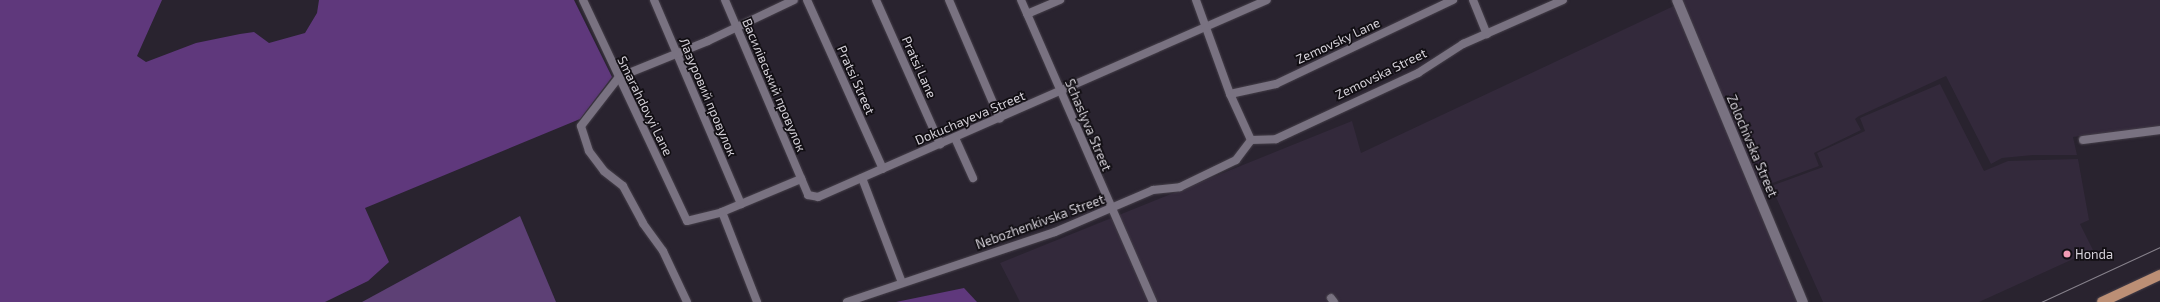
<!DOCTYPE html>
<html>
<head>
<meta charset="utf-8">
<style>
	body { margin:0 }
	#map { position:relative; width:2160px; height:302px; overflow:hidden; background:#29232f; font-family:"Exo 2",sans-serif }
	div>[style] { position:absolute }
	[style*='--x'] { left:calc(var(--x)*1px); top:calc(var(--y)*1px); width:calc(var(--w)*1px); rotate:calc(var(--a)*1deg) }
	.built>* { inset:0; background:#33293b }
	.green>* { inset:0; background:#5d4075 }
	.forest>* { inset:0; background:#5f387c }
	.roads { filter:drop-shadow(0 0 1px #453f49) drop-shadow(0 0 1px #453f49) }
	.street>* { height:8px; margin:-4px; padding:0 4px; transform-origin:4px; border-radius:4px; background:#797281 }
	.secondary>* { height:10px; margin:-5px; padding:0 5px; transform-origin:5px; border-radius:5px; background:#797281 }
	.primary>* { height:10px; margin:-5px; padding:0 5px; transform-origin:5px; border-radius:5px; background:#bc8f75 }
	.tram>* { height:1px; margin:-0.5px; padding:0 0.5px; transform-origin:0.5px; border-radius:0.5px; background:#87828c }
	.dots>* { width:11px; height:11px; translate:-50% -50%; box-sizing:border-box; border:2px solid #110e13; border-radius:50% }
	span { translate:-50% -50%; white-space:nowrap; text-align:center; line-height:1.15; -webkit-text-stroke:3.5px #110e13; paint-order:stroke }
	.street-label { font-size:13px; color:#d5d1d9 }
	.poi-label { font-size:13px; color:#d5d1d9 }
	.left { translate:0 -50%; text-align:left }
</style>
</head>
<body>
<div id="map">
	<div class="built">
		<i style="clip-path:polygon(1677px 0,2160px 0,2160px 126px,2073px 137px,2077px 155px,2033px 155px,2002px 158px,1991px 164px,1946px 76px,1859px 116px,1855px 119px,1861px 130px,1814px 153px,1819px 166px,1756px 189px,1803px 302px,1020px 302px,1000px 263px,1352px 121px,1361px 153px,1678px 4px)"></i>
		<i style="clip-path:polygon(1940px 84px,1984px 171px,2008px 161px,2078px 159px,2089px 220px,2080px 224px,2093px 250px,1979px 302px,1823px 302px,1771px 186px,1823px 167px,1817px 153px,1865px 131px,1860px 118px)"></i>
	</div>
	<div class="green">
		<i style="clip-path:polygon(520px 216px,556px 302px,362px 302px)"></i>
	</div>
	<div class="forest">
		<i style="clip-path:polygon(0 0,162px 0,137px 56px,146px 62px,196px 43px,240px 34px,254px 32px,269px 43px,305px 33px,317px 13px,319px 0,574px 0,612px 77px,580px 119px,365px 208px,389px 262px,368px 281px,325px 302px,0 302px)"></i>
		<i style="clip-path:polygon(964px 288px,977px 302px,896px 302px)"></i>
	</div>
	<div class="roads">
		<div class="street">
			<i style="--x:583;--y:0;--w:244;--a:64.8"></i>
			<i style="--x:687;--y:221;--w:36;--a:-14"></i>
			<i style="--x:722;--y:212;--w:86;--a:-22.7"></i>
			<i style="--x:654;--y:0;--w:222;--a:66.9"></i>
			<i style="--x:725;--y:0;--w:212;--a:66.9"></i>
			<i style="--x:808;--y:195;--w:10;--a:11"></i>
			<i style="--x:818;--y:197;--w:490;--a:-23.7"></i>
			<i style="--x:807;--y:0;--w:185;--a:65.8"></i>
			<i style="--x:876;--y:0;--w:158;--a:66"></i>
			<i style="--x:949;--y:0;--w:129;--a:66.8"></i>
			<i style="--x:1021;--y:0;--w:330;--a:66.4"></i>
			<i style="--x:1196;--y:0;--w:100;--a:70.1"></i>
			<i style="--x:1230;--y:94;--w:51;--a:65.5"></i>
			<i style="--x:1473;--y:0;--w:37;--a:68"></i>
			<i style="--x:1027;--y:14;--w:36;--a:-23"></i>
			<i style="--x:1230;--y:94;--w:47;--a:-12.3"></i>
			<i style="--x:1276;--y:84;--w:196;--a:-25.4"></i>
			<i style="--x:955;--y:138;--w:44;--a:65.8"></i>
			<i style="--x:1251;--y:140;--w:25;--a:-2"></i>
			<i style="--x:1276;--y:139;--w:157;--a:-24.9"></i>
			<i style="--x:1418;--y:73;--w:54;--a:-32.8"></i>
			<i style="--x:1463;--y:44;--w:109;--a:-23.7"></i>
			<i style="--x:2083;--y:140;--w:78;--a:-7.4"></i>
			<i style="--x:862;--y:178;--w:112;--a:69.1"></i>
			<i style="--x:722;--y:212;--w:97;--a:68.7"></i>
			<i style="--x:1331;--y:298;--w:5;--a:53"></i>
			<i style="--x:687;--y:302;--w:56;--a:-115.2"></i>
			<i style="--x:663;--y:251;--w:34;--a:-126"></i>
			<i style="--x:643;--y:223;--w:42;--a:-118.4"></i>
			<i style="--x:623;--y:186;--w:24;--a:-142"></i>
			<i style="--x:604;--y:171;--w:25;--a:-127"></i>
			<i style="--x:589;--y:151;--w:26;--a:-108"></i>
			<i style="--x:581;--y:126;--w:62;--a:-52.2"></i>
			<i style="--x:619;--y:77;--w:96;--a:-22"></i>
			<i style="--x:708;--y:41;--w:95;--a:-25.5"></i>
			<i style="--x:847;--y:302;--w:219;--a:-18.6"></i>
			<i style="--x:1055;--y:232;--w:107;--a:-23.2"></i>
			<i style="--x:1153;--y:190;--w:27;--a:-6"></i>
			<i style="--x:1180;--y:187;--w:62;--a:-25.7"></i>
			<i style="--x:1236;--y:160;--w:25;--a:-53"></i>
		</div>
		<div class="secondary">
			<i style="--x:1677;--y:0;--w:327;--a:67.4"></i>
		</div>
		<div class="primary">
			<i style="--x:2102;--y:302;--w:64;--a:-25"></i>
		</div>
	</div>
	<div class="tram">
		<i style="--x:2041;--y:302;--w:131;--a:-24.8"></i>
	</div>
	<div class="dots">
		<i style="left:2067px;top:254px;background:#f19ab4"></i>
	</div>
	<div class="street-label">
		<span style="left:1338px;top:41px;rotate:-25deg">Zemovsky Lane</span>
		<span style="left:919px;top:67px;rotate:66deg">Pratsi Lane</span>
		<span style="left:1381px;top:74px;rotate:-26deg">Zemovska Street</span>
		<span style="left:856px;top:80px;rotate:66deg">Pratsi Street</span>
		<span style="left:774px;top:85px;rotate:67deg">Василівський провулок</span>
		<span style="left:708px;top:97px;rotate:67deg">Лазуровий провулок</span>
		<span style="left:645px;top:106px;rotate:64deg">Smarahdovyi Lane</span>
		<span style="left:970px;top:118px;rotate:-23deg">Dokuchayeva Street</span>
		<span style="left:1088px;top:125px;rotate:67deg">Schaslyva Street</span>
		<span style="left:1752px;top:146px;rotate:67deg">Zolochivska Street</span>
		<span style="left:1040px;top:222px;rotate:-20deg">Nebozhenkivska Street</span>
	</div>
	<div class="poi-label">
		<span class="left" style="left:2075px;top:254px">Honda</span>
	</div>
</div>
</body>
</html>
